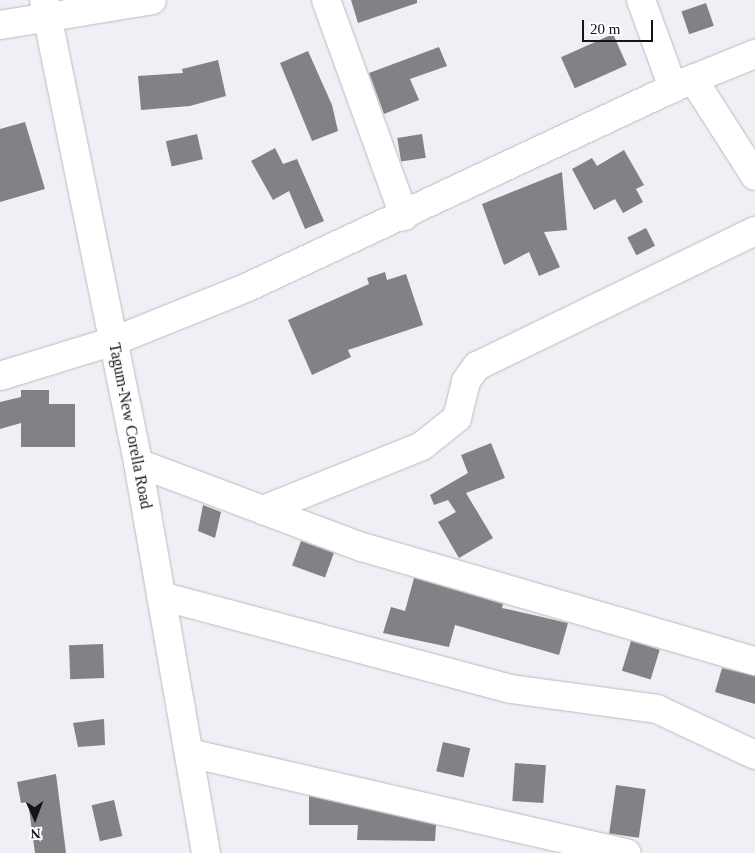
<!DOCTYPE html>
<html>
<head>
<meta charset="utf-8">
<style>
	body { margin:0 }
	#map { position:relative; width:755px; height:853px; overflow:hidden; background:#eff0f5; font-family:"Times New Roman",serif }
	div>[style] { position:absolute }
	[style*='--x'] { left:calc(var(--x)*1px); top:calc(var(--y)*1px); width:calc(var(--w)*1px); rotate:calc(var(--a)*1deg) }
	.building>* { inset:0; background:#828186; transform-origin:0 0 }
	.roads { filter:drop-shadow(0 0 1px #babbc0) drop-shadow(0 0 1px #babbc0) }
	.minor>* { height:28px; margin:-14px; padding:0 14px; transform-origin:14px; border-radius:14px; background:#fff }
	.major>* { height:28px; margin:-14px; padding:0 14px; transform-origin:14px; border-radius:14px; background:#fff }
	span { translate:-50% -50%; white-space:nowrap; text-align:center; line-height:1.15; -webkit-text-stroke:4.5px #fdfeff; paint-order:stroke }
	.street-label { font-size:16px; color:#141416 }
	.north { position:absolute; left:10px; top:793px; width:50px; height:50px; -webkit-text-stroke:4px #fdfeff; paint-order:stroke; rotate:178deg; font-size:14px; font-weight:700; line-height:20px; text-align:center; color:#141416 }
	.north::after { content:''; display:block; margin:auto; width:18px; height:22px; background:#141416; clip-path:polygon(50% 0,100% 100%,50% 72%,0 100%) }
	.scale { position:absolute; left:582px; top:20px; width:71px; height:22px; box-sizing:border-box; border:2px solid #141416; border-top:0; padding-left:6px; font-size:15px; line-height:18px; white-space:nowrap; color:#141416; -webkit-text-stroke:4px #fdfeff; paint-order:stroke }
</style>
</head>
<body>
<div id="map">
	<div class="building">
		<i style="clip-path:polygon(351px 0,417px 0,417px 3px,358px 23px)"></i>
		<i style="left:706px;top:3px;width:24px;height:26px;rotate:71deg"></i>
		<i style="left:613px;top:34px;width:34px;height:57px;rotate:66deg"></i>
		<i style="clip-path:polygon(439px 47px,447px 66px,410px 79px,419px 100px,384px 114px,369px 73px)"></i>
		<i style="clip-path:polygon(308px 51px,332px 105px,338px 131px,312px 141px,280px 63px)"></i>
		<i style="clip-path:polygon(218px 60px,226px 96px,190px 106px,141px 110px,138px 76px,183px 73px,182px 69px)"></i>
		<i style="clip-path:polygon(25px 122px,45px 189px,0 202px,0 129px)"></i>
		<i style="left:197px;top:134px;width:26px;height:32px;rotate:77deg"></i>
		<i style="left:422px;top:134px;width:24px;height:25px;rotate:81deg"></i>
		<i style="clip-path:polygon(275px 148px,283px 164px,297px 159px,324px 221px,305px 229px,289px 191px,273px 200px,251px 161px)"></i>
		<i style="clip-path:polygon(624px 150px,644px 185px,636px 189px,643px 202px,623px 213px,615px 199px,594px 210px,572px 169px,592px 158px,597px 166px)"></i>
		<i style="clip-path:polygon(562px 172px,567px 230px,544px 232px,560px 267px,539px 276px,529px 252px,504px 265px,482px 204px)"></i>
		<i style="left:646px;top:228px;width:20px;height:21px;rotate:63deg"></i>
		<i style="clip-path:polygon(385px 272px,387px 280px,406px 274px,423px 325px,348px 350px,351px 357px,312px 375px,288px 320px,369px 284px,367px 278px)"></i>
		<i style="clip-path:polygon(21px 390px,49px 390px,49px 404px,75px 404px,75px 447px,21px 447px,21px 423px,0 429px,0 402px,21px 397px)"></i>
		<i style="clip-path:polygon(491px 443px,505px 478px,466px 493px,493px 538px,459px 558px,438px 522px,456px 512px,448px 500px,434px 505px,430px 495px,468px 473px,461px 455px)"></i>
		<i style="clip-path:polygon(203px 505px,221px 512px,215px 538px,198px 531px)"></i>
		<i style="left:301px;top:541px;width:35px;height:26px;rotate:20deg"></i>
		<i style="clip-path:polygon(414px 578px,503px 604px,502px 608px,568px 623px,559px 655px,455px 625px,449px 647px,383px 633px,391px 607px,405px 611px)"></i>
		<i style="left:631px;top:641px;width:30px;height:31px;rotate:17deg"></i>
		<i style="left:103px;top:644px;width:34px;height:34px;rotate:88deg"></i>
		<i style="clip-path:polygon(722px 668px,755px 676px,755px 704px,715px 692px)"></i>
		<i style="clip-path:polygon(104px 719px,105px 745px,78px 747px,73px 723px)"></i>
		<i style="left:443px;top:742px;width:28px;height:30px;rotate:13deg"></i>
		<i style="left:515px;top:763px;width:31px;height:38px;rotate:4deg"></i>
		<i style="clip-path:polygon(56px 774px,66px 853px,35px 853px,28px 802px,21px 803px,17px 782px)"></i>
		<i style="left:616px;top:785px;width:30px;height:49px;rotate:8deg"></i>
		<i style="clip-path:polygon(309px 796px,436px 825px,435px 841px,357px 840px,358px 825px,309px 825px)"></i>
		<i style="left:114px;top:800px;width:37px;height:23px;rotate:77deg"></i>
	</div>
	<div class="roads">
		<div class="minor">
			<i style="--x:326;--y:0;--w:230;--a:70.1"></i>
			<i style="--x:641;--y:0;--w:94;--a:70"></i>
			<i style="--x:0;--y:25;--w:154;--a:-9.3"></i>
			<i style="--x:693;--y:79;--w:115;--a:57.4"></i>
			<i style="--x:0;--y:376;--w:119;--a:-17.1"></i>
			<i style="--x:114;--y:341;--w:144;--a:-21.9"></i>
			<i style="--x:248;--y:287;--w:491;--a:-25.1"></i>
			<i style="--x:693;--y:79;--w:67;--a:-22"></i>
			<i style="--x:138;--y:463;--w:239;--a:20.6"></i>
			<i style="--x:362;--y:547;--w:409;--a:16.2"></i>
			<i style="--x:263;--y:510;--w:171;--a:-21.9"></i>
			<i style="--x:422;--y:446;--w:45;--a:-38.7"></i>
			<i style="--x:457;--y:418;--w:38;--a:-76"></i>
			<i style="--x:466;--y:381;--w:19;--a:-54"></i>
			<i style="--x:477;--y:366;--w:309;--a:-25.9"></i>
			<i style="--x:161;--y:596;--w:362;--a:14.9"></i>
			<i style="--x:511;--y:689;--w:147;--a:7.8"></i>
			<i style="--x:657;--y:709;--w:108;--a:25.1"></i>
			<i style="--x:189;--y:753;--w:449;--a:12.9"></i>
		</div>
		<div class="major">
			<i style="--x:44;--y:0;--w:472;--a:78.5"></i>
			<i style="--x:138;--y:463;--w:396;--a:80.1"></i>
		</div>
	</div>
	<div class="street-label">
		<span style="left:130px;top:426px;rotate:79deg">Tagum-New Corella Road</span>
	</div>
	<div class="north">N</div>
	<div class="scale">20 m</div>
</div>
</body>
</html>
